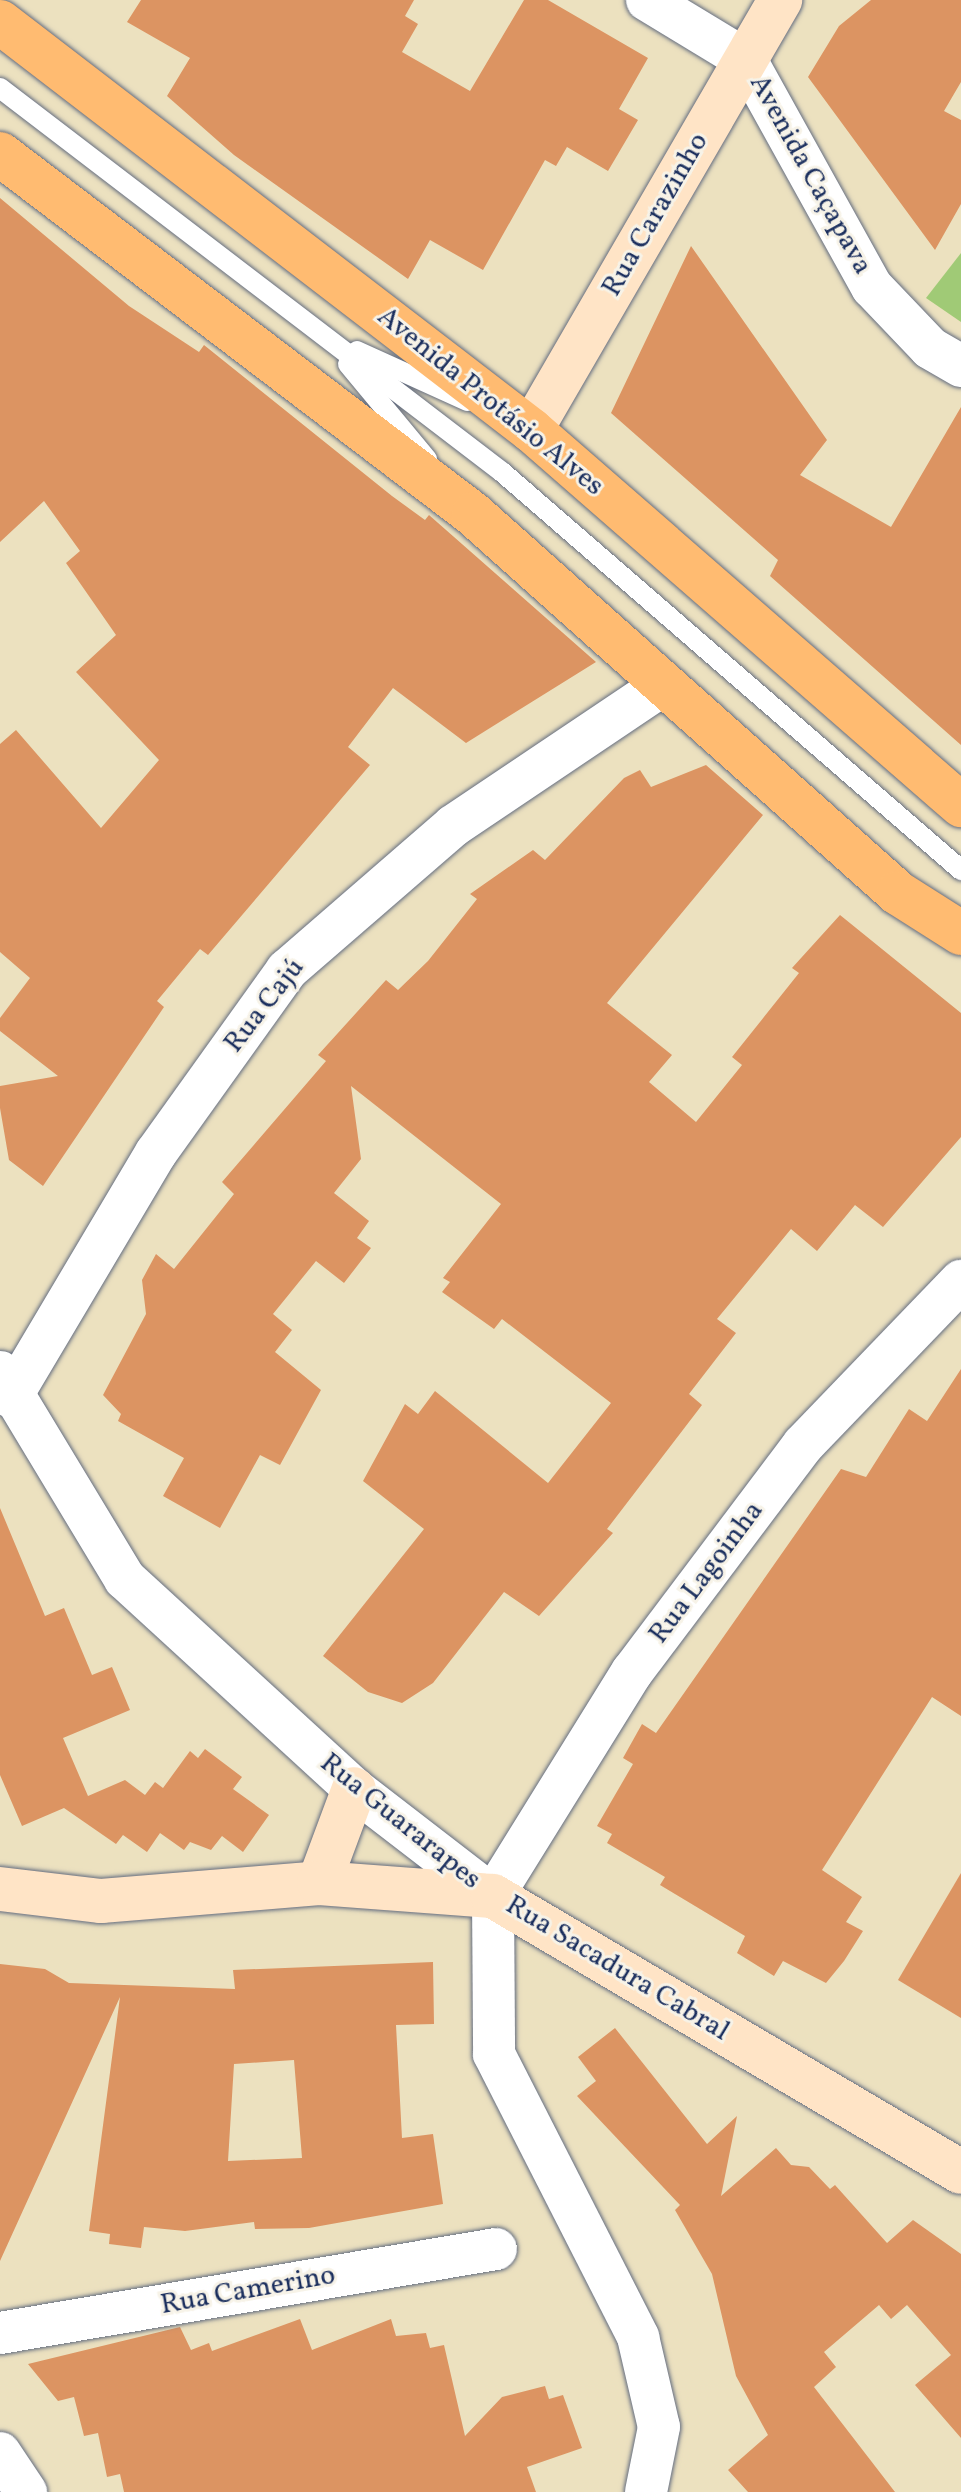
<!DOCTYPE html>
<html>
<head>
<meta charset="utf-8">
<style>
	body { margin:0 }
	#map { position:relative; width:961px; height:2492px; overflow:hidden; background:#ece1bf; font-family:Vollkorn,serif }
	div>[style] { position:absolute }
	[style*='--x'] { left:calc(var(--x)*1px); top:calc(var(--y)*1px); width:calc(var(--w)*1px); rotate:calc(var(--a)*1deg) }
	.green>* { inset:0; background:#a0ca76 }
	.building>* { inset:0; background:#dc9462 }
	.roads { filter:drop-shadow(0 0 2px #646d80) drop-shadow(0 0 2px #646d80) }
	.lane>* { height:20px; margin:-10px; padding:0 10px; transform-origin:10px; border-radius:10px; background:#fff }
	.street>* { height:42px; margin:-21px; padding:0 21px; transform-origin:21px; border-radius:21px; background:#fff }
	.secondary>* { height:44px; margin:-22px; padding:0 22px; transform-origin:22px; border-radius:22px; background:#ffe4c6 }
	.primary>* { height:44px; margin:-22px; padding:0 22px; transform-origin:22px; border-radius:22px; background:#ffbb71 }
	span { translate:-50% -50%; white-space:nowrap; text-align:center; line-height:1.15; -webkit-text-stroke:6px #f7f3e8; paint-order:stroke }
	.street-label { font-size:28px; color:#1b2f5e }
</style>
</head>
<body>
<div id="map">
	<div class="green">
		<i style="clip-path:polygon(961px 253px,961px 322px,926px 298px)"></i>
	</div>
	<div class="building">
		<i style="clip-path:polygon(141px 0,414px 0,405px 16px,418px 24px,402px 52px,470px 91px,524px 0,548px 0,648px 58px,619px 109px,638px 120px,608px 171px,567px 147px,556px 166px,545px 160px,483px 270px,430px 240px,408px 279px,234px 155px,167px 96px,190px 58px,127px 22px)"></i>
		<i style="clip-path:polygon(871px 0,961px 0,961px 82px,944px 111px,961px 120px,961px 204px,935px 250px,808px 77px,839px 26px)"></i>
		<i style="clip-path:polygon(0 198px,129px 306px,199px 352px,204px 345px,392px 496px,425px 520px,429px 515px,596px 662px,466px 743px,393px 688px,348px 747px,370px 765px,208px 955px,200px 949px,157px 1001px,164px 1007px,43px 1186px,9px 1160px,0 1108px,0 1086px,58px 1076px,0 1031px,0 1018px,30px 978px,0 952px,0 744px,16px 730px,101px 828px,159px 760px,76px 672px,116px 635px,66px 563px,80px 551px,44px 501px,0 542px)"></i>
		<i style="clip-path:polygon(691px 246px,827px 440px,800px 475px,891px 527px,961px 407px,961px 745px,770px 576px,778px 560px,611px 413px)"></i>
		<i style="clip-path:polygon(706px 765px,763px 815px,607px 1003px,672px 1055px,649px 1082px,696px 1122px,742px 1065px,732px 1057px,799px 973px,792px 968px,840px 915px,961px 1013px,961px 1137px,883px 1227px,855px 1205px,817px 1251px,791px 1229px,717px 1319px,736px 1333px,689px 1394px,702px 1405px,607px 1529px,613px 1533px,539px 1616px,504px 1592px,433px 1683px,402px 1703px,368px 1692px,323px 1656px,424px 1529px,363px 1481px,405px 1404px,418px 1414px,435px 1391px,548px 1483px,611px 1403px,502px 1319px,494px 1329px,442px 1292px,450px 1282px,443px 1278px,501px 1204px,351px 1086px,361px 1159px,334px 1193px,369px 1221px,357px 1238px,371px 1248px,344px 1283px,316px 1261px,273px 1314px,292px 1330px,275px 1352px,321px 1390px,280px 1465px,260px 1455px,220px 1528px,163px 1496px,184px 1458px,118px 1421px,121px 1414px,103px 1395px,146px 1314px,142px 1280px,156px 1254px,174px 1269px,234px 1194px,222px 1182px,326px 1061px,318px 1055px,386px 980px,398px 990px,428px 961px,477px 899px,470px 894px,533px 850px,545px 860px,624px 778px,640px 770px,651px 787px)"></i>
		<i style="clip-path:polygon(961px 1369px,961px 1716px,932px 1697px,822px 1870px,862px 1897px,846px 1922px,863px 1931px,844px 1961px,826px 1983px,783px 1961px,774px 1976px,737px 1953px,745px 1936px,660px 1885px,665px 1877px,607px 1843px,612px 1834px,597px 1826px,633px 1764px,623px 1758px,642px 1724px,656px 1733px,841px 1469px,866px 1477px,909px 1409px,927px 1421px)"></i>
		<i style="clip-path:polygon(0 1508px,45px 1616px,64px 1608px,92px 1675px,112px 1667px,130px 1710px,63px 1738px,88px 1796px,125px 1780px,145px 1795px,155px 1782px,163px 1788px,190px 1751px,198px 1758px,205px 1749px,242px 1777px,233px 1789px,269px 1815px,243px 1852px,222px 1836px,211px 1850px,190px 1842px,184px 1850px,160px 1833px,147px 1852px,123px 1835px,116px 1844px,64px 1808px,22px 1826px,0 1775px)"></i>
		<i style="clip-path:polygon(961px 1873px,961px 2018px,898px 1980px)"></i>
		<i style="clip-path:polygon(evenodd,433px 1962px,434px 2024px,396px 2025px,402px 2138px,433px 2134px,443px 2204px,309px 2228px,255px 2229px,254px 2222px,185px 2231px,144px 2227px,141px 2248px,109px 2244px,110px 2234px,89px 2231px,120px 1997px,0 2261px,0 1964px,45px 1969px,69px 1983px,235px 1989px,233px 1970px,433px 1962px,294px 2060px,302px 2158px,228px 2161px,234px 2064px,294px 2060px)"></i>
		<i style="clip-path:polygon(615px 2028px,707px 2144px,737px 2116px,721px 2196px,776px 2148px,791px 2165px,809px 2167px,830px 2189px,835px 2185px,887px 2243px,913px 2220px,961px 2254px,961px 2438px,915px 2385px,951px 2355px,907px 2305px,891px 2319px,879px 2305px,824px 2352px,836px 2367px,814px 2387px,895px 2492px,748px 2492px,728px 2470px,768px 2435px,736px 2376px,712px 2274px,675px 2210px,680px 2205px,577px 2096px,596px 2081px,578px 2057px)"></i>
		<i style="clip-path:polygon(300px 2319px,312px 2350px,391px 2319px,396px 2336px,426px 2333px,430px 2348px,444px 2345px,465px 2436px,502px 2397px,545px 2386px,549px 2399px,563px 2395px,582px 2448px,527px 2467px,536px 2492px,124px 2492px,120px 2474px,107px 2477px,98px 2433px,84px 2436px,74px 2397px,58px 2401px,28px 2364px,180px 2327px,191px 2350px,209px 2343px,212px 2351px)"></i>
	</div>
	<div class="roads">
		<div class="lane">
			<i style="--x:0;--y:88;--w:632;--a:37.41"></i>
			<i style="--x:502;--y:472;--w:608;--a:40.93"></i>
			<i style="--x:357;--y:351;--w:121;--a:24.4"></i>
			<i style="--x:348;--y:364;--w:124;--a:50.3"></i>
		</div>
		<div class="street">
			<i style="--x:647;--y:0;--w:116;--a:31.2"></i>
			<i style="--x:746;--y:60;--w:260;--a:61"></i>
			<i style="--x:872;--y:287;--w:84;--a:46.4"></i>
			<i style="--x:930;--y:348;--w:36;--a:30"></i>
			<i style="--x:0;--y:1372;--w:242;--a:58.9"></i>
			<i style="--x:125;--y:1579;--w:311;--a:42.5"></i>
			<i style="--x:354;--y:1789;--w:175;--a:37.6"></i>
			<i style="--x:11;--y:1397;--w:284;--a:-59.3"></i>
			<i style="--x:156;--y:1153;--w:225;--a:-54.4"></i>
			<i style="--x:287;--y:970;--w:220;--a:-40.9"></i>
			<i style="--x:453;--y:826;--w:254;--a:-33.9"></i>
			<i style="--x:493;--y:1896;--w:264;--a:-58.2"></i>
			<i style="--x:632;--y:1672;--w:284;--a:-53"></i>
			<i style="--x:803;--y:1445;--w:228;--a:-46.1"></i>
			<i style="--x:493;--y:1896;--w:158;--a:89.6"></i>
			<i style="--x:494;--y:2054;--w:318;--a:63"></i>
			<i style="--x:638;--y:2337;--w:92;--a:76.9"></i>
			<i style="--x:659;--y:2427;--w:66;--a:101.3"></i>
			<i style="--x:0;--y:2333;--w:503;--a:-9.61"></i>
			<i style="--x:0;--y:2453;--w:47;--a:56.3"></i>
		</div>
		<div class="secondary">
			<i style="--x:531;--y:430;--w:497;--a:-59.9"></i>
			<i style="--x:319;--y:1883;--w:100;--a:-69.6"></i>
			<i style="--x:0;--y:1889;--w:102;--a:6.8"></i>
			<i style="--x:101;--y:1901;--w:219;--a:-4.7"></i>
			<i style="--x:319;--y:1883;--w:174;--a:4.3"></i>
			<i style="--x:493;--y:1896;--w:543;--a:30.53"></i>
		</div>
		<div class="primary">
			<i style="--x:0;--y:22;--w:670;--a:37.54"></i>
			<i style="--x:531;--y:430;--w:571;--a:41.09"></i>
			<i style="--x:0;--y:154;--w:594;--a:37.27"></i>
			<i style="--x:473;--y:514;--w:569;--a:41.73"></i>
			<i style="--x:898;--y:893;--w:75;--a:32.4"></i>
		</div>
	</div>
	<div class="street-label">
		<span style="left:810px;top:175px;rotate:61deg">Avenida Caçapava</span>
		<span style="left:656px;top:215px;rotate:-60deg">Rua Carazinho</span>
		<span style="left:490px;top:402px;rotate:39deg">Avenida Protásio Alves</span>
		<span style="left:265px;top:1006px;rotate:-52deg">Rua Cajú</span>
		<span style="left:707px;top:1573px;rotate:-53deg">Rua Lagoinha</span>
		<span style="left:400px;top:1822px;rotate:39deg">Rua Guararapes</span>
		<span style="left:617px;top:1969px;rotate:31deg">Rua Sacadura Cabral</span>
		<span style="left:248px;top:2291px;rotate:-10deg">Rua Camerino</span>
	</div>
</div>
</body>
</html>
